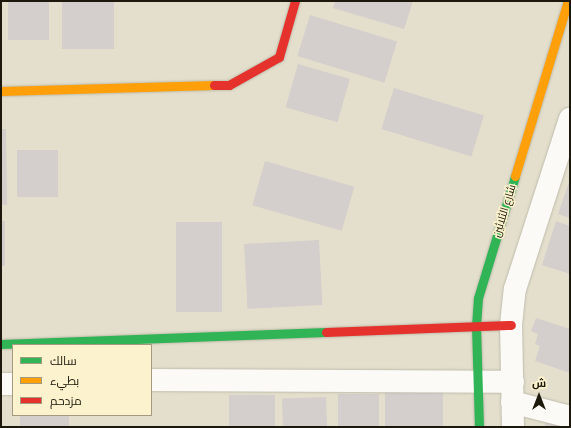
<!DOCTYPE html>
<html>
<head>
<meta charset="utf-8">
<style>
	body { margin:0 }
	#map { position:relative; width:571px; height:428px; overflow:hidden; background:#e4dfcc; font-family:"Nunito Sans",Cairo,sans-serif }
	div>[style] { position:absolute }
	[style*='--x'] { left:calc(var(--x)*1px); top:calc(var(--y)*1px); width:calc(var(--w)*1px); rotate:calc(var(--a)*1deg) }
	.building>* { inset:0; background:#d4cecc; transform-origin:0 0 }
	.roads { filter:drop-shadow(0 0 1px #bfbcac) drop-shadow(0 0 1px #bfbcac) }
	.street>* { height:22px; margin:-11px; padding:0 11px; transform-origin:11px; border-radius:11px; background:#fbfaf7 }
	.fast>* { height:9px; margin:-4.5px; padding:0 4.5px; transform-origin:4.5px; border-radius:4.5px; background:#30b455 }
	.slow>* { height:9px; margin:-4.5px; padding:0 4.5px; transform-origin:4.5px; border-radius:4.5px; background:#ff9f0a }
	.jam>* { height:9px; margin:-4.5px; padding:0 4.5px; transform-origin:4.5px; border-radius:4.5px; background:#e5322d }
	span { translate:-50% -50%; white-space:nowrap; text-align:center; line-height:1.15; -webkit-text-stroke:3px #fcf3ce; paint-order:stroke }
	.street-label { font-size:11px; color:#1c180b }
	.frame { position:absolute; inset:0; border:2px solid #1c180b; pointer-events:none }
	.legend { position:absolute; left:12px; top:344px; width:140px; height:72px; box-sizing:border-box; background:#fcf3ce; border:1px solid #a29b80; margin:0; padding:5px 7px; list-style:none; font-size:12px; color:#1c180b }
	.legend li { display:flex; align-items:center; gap:8px; height:20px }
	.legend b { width:20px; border:1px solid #a29b80 }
	.north { position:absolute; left:519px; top:376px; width:40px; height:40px; -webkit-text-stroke:3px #fcf3ce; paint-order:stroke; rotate:0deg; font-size:11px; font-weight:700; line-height:16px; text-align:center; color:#1c180b }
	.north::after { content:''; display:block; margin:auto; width:14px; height:18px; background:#1c180b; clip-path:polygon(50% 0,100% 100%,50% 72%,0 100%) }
</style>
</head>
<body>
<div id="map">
	<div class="building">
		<i style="left:8px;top:1px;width:41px;height:39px"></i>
		<i style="left:62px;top:1px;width:52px;height:48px"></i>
		<i style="clip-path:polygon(335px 1px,413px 1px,404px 29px,333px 8px)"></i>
		<i style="left:310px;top:15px;width:91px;height:43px;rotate:17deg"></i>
		<i style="left:298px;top:64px;width:54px;height:45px;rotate:16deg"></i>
		<i style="left:394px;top:88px;width:94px;height:43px;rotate:17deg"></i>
		<i style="clip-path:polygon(1px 129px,6px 129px,7px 205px,1px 205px)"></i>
		<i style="left:17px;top:150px;width:41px;height:47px"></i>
		<i style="left:265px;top:161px;width:93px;height:46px;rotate:16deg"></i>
		<i style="clip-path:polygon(570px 179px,570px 218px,558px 214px)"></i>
		<i style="left:1px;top:221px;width:4px;height:45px"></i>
		<i style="clip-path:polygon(556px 221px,570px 226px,570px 274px,542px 265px)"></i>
		<i style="left:176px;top:222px;width:46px;height:90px"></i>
		<i style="left:319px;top:240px;width:65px;height:75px;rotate:87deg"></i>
		<i style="clip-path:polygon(536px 318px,570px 329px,570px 373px,535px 361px,540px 346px,535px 344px,538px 334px,531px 331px)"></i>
		<i style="left:443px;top:389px;width:38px;height:58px;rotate:90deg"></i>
		<i style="left:338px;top:394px;width:41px;height:33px"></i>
		<i style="left:229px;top:395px;width:46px;height:32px"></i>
		<i style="left:326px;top:397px;width:30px;height:44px;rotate:88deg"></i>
		<i style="left:20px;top:415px;width:49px;height:12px"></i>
		<i style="clip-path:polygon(546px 421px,562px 427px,544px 427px)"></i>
	</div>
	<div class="roads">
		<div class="street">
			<i style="--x:151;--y:380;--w:362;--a:0.3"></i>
			<i style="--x:1;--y:384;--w:12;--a:0"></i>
			<i style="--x:512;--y:402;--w:60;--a:14.5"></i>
			<i style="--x:513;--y:427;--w:102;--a:-91.1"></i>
			<i style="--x:511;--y:325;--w:36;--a:-84"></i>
			<i style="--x:515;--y:289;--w:179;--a:-72.1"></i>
		</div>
		<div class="fast">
			<i style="--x:1;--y:344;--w:325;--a:-2.1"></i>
			<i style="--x:479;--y:427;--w:101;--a:-91.7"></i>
			<i style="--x:476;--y:326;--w:28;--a:-86"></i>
			<i style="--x:478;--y:298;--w:127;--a:-73.1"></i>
		</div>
		<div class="slow">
			<i style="--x:1;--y:91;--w:213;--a:-1.6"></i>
			<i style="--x:515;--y:176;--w:183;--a:-73.2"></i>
		</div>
		<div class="jam">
			<i style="--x:214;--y:85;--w:15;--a:0"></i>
			<i style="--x:229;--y:85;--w:57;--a:-29.2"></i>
			<i style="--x:279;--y:57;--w:58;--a:-74.1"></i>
			<i style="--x:326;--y:332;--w:185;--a:-2.2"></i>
		</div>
	</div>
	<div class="street-label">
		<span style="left:505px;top:211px;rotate:-73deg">شارع الثلاثين</span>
	</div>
	<div class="frame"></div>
	<ul class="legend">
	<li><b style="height:5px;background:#30b455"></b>سالك</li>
	<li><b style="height:5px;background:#ff9f0a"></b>بطيء</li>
	<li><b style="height:5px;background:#e5322d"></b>مزدحم</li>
	</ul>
	<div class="north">ش</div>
</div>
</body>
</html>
